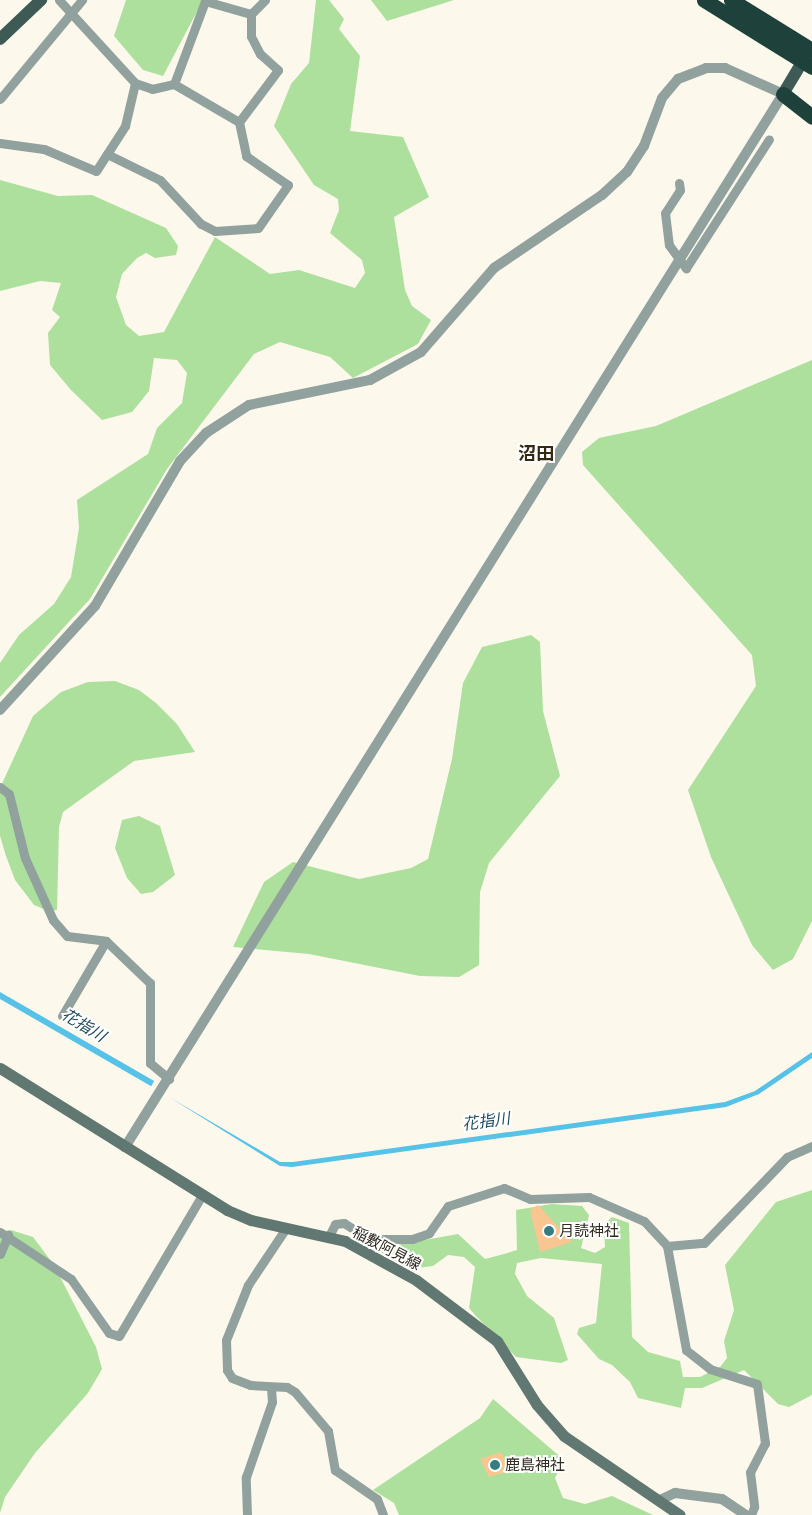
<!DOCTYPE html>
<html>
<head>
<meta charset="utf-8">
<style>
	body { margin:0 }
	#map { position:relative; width:812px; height:1515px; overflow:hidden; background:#fdf8ec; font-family:"Asap Condensed","Noto Sans JP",sans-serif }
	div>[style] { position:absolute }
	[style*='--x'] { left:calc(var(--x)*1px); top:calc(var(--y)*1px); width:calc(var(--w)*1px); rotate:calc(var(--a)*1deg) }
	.green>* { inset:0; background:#ace09c }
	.water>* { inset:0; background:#56c2e8; transform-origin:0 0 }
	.building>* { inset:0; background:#f9c591 }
	.minor>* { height:9px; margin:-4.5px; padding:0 4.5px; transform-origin:4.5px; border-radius:4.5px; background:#91a19d }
	.tertiary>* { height:10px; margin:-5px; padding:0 5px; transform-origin:5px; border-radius:5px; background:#91a19d }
	.secondary>* { height:11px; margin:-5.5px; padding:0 5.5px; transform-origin:5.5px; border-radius:5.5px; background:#607772 }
	.primary>* { height:12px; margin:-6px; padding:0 6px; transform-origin:6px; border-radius:6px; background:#3e5a54 }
	.motorway>* { height:15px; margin:-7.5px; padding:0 7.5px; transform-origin:7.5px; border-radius:7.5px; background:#1f413b }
	.dots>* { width:14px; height:14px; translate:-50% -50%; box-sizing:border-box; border:2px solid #fff; border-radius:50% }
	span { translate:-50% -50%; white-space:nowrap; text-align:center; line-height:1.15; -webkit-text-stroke:4px #fff; paint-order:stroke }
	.poi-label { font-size:15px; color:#302b20 }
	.left { translate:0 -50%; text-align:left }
	.street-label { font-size:15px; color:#302b20 }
	.water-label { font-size:16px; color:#1d4b5c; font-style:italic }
	.quarter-label { font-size:18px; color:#342911; font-weight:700 }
</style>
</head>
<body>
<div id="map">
	<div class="green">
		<i style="clip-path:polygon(126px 0,203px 0,163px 76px,143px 70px,114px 36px)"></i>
		<i style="clip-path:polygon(316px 0,329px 0,344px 19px,339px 29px,360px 56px,350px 131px,403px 137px,429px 197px,394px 217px,405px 290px,412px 306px,431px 320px,418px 344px,353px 378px,330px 357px,280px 342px,254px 354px,167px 469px,90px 599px,0 697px,0 663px,19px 635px,54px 604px,71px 577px,79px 528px,77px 500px,148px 454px,157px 428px,182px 403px,187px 373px,177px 360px,154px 358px,149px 391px,132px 412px,102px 420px,71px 390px,50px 365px,48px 333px,60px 317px,52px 310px,61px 283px,40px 281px,0 291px,0 180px,58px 196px,92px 195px,166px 228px,178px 246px,176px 255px,155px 258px,146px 253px,137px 258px,122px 274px,116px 297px,126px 325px,139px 336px,164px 332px,215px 237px,270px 274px,299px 270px,355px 288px,365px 273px,362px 260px,330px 233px,339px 210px,338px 199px,314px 185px,274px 126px,291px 84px,309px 63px)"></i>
		<i style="clip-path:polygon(371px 0,454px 0,387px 21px)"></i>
		<i style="clip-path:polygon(812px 360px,812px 921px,793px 959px,773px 970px,752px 945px,711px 857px,688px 790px,756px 686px,752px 655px,583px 465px,582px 452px,599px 438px,656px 426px)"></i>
		<i style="clip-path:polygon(531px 635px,540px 642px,543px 711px,560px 776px,489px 863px,480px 892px,479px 965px,459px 977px,420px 976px,309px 954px,233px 947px,264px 882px,293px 862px,359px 879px,411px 868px,428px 859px,452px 759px,463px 683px,482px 647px)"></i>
		<i style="clip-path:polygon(115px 681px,139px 690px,156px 703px,177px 724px,195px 752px,134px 761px,63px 812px,59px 827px,57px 910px,48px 911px,34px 905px,15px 880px,6px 856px,0 836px,0 788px,33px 716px,61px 692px,88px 682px)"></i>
		<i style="clip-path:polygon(139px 816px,160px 826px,175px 875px,153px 892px,141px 894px,127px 878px,115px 848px,122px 820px)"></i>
		<i style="clip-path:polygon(812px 1190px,812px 1395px,789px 1407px,778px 1404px,744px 1370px,702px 1388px,685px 1388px,681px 1408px,638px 1398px,630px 1382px,612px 1365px,599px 1359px,577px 1334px,579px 1328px,596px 1323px,602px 1264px,541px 1258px,517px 1263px,515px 1274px,527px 1296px,554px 1318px,568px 1360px,561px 1363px,516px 1357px,475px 1315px,469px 1308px,475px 1267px,464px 1257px,448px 1255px,433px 1266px,411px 1269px,382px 1253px,380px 1248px,458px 1234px,485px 1259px,504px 1254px,517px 1250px,516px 1210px,552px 1204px,582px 1206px,589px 1215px,581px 1248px,595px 1253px,605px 1247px,604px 1225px,612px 1217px,629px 1223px,632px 1337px,648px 1352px,680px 1361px,683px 1377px,700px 1377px,720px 1367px,727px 1358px,724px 1341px,734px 1310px,725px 1265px,776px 1202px)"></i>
		<i style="clip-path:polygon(11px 1230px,33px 1237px,54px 1265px,96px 1347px,102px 1369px,88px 1393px,35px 1453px,5px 1497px,0 1513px,0 1232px)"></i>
		<i style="clip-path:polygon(493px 1399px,564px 1460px,555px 1478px,563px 1498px,585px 1504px,612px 1496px,653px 1515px,399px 1515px,394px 1503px,373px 1490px,480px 1418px)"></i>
	</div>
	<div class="water">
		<i style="left:0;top:992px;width:178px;height:6px;rotate:30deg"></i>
		<i style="clip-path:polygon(812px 1052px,812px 1058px,759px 1094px,726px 1107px,292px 1167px,280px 1166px,169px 1097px,280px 1162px,293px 1162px,725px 1102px,755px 1091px)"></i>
	</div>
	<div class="building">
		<i style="clip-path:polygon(538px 1205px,572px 1242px,540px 1252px,530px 1210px)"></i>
		<i style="clip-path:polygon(501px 1452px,509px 1471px,489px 1477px,480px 1459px)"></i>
	</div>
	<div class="minor">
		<i style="--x:59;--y:0;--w:113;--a:47.5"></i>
		<i style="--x:135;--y:83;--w:18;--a:19"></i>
		<i style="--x:152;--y:89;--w:23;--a:-13"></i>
		<i style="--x:174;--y:84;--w:75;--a:30.3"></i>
		<i style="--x:239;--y:122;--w:35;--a:78"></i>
		<i style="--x:246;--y:156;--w:51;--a:34.6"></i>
		<i style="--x:288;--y:185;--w:52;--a:124.9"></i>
		<i style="--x:258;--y:228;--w:43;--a:176"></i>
		<i style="--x:215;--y:231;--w:16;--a:-153"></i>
		<i style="--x:201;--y:224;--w:60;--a:-133"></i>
		<i style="--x:160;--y:180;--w:59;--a:-153.9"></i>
		<i style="--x:174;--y:84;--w:89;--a:-69.5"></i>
		<i style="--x:205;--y:1;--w:48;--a:15.8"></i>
		<i style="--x:0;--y:99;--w:129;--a:-50.4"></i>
		<i style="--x:239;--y:122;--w:65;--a:-53.1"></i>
		<i style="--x:278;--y:70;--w:24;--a:-138"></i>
		<i style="--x:260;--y:54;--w:20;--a:-117"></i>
		<i style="--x:251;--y:36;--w:22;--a:-90"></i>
		<i style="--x:251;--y:14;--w:20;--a:-45"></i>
		<i style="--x:0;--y:143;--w:44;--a:7.8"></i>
		<i style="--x:44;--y:149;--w:56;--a:22.9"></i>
		<i style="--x:96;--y:171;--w:54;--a:-57.2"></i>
		<i style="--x:125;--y:126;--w:44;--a:-76.9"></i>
		<i style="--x:679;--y:183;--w:7;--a:82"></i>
		<i style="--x:680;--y:190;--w:27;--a:123"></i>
		<i style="--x:665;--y:213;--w:32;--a:83"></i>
		<i style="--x:669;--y:245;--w:29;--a:54"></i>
		<i style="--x:686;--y:268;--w:153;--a:-57.2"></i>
		<i style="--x:0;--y:787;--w:11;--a:38"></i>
		<i style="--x:9;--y:794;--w:66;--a:76"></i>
		<i style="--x:25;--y:858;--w:68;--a:65.7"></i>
		<i style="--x:53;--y:920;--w:21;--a:49"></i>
		<i style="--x:67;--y:936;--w:39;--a:7"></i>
		<i style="--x:106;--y:941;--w:61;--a:43.7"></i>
		<i style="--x:150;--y:983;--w:80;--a:90"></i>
		<i style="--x:150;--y:1063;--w:25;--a:40"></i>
		<i style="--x:62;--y:1016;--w:87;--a:-59.6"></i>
		<i style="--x:286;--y:1228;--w:69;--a:123.7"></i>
		<i style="--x:248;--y:1285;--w:59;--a:111.8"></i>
		<i style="--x:226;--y:1340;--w:30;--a:88"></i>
		<i style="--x:227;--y:1370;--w:9;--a:58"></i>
		<i style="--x:232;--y:1378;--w:19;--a:21"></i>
		<i style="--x:250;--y:1385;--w:37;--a:3"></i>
		<i style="--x:287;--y:1387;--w:9;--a:32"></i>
		<i style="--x:295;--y:1392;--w:51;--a:49.8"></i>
		<i style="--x:328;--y:1431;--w:40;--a:80"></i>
		<i style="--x:335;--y:1470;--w:51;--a:34.6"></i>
		<i style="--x:377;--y:1499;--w:17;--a:69"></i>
		<i style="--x:0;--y:1232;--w:85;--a:33.5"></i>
		<i style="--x:71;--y:1279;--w:66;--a:54.9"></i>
		<i style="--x:109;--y:1333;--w:10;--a:17"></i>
		<i style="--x:119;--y:1336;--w:164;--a:-59.5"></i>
		<i style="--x:329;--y:1236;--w:13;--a:-63"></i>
		<i style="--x:335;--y:1224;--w:9;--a:-6"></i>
		<i style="--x:344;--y:1223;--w:30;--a:33"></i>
		<i style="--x:369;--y:1239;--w:43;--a:0"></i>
		<i style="--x:412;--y:1239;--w:18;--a:-19"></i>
		<i style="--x:429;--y:1233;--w:33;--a:-55"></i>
		<i style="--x:448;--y:1206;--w:59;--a:-17.8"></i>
		<i style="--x:504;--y:1188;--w:28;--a:23"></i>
		<i style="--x:530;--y:1199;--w:59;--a:-1.9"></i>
		<i style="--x:589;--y:1197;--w:60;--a:23.6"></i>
		<i style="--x:644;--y:1221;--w:34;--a:47"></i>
		<i style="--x:667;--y:1246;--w:106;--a:79.6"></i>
		<i style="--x:686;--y:1350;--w:31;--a:38"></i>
		<i style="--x:710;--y:1369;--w:49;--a:17.7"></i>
		<i style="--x:757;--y:1384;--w:60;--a:82.3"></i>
		<i style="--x:765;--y:1443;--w:33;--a:117"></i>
		<i style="--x:750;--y:1472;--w:35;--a:83"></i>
		<i style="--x:754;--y:1507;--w:9;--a:111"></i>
		<i style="--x:667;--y:1246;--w:37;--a:-5"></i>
		<i style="--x:704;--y:1243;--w:120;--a:-46"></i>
		<i style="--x:787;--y:1157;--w:27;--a:-24"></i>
		<i style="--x:0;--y:1254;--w:21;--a:-67"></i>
		<i style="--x:247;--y:1515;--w:38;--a:-92"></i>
		<i style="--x:246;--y:1477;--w:79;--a:-70.9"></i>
		<i style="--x:272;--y:1402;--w:13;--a:-94"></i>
	</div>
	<div class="tertiary">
		<i style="--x:0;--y:710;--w:141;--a:-47.6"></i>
		<i style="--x:95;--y:606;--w:168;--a:-59.6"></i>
		<i style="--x:180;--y:461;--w:38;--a:-47"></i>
		<i style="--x:206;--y:433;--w:51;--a:-33.1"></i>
		<i style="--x:249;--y:405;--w:124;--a:-11.7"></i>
		<i style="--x:370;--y:380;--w:58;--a:-28.8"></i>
		<i style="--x:421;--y:352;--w:111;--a:-49"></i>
		<i style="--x:494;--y:268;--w:130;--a:-34.1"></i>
		<i style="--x:602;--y:195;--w:34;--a:-43"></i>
		<i style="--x:627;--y:172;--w:31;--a:-57"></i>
		<i style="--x:644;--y:146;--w:51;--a:-69.4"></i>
		<i style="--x:662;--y:98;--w:25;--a:-50"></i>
		<i style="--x:678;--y:79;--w:30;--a:-21"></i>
		<i style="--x:706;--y:68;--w:19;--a:0"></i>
		<i style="--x:725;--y:68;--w:64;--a:24.1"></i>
		<i style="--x:783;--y:94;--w:1242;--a:122"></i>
		<i style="--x:660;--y:1500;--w:17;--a:-25"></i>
		<i style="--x:675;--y:1493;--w:47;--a:7.3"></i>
		<i style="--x:722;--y:1499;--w:29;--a:34"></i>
	</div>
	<div class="secondary">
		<i style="--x:0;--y:1068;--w:268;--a:32"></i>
		<i style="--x:227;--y:1210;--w:26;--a:23"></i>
		<i style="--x:251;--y:1220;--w:96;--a:12.6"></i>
		<i style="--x:345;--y:1241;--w:81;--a:28.8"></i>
		<i style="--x:416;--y:1280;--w:101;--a:37"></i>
		<i style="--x:497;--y:1341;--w:75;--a:58"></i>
		<i style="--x:537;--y:1405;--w:41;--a:48.9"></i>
		<i style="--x:564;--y:1436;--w:140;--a:34.3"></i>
	</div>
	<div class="primary">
		<i style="--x:0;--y:39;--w:57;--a:-43.6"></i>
		<i style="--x:783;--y:94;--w:47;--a:-59"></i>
	</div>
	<div class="motorway">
		<i style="--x:704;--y:0;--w:127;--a:31.8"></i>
		<i style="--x:731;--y:0;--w:95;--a:31.7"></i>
		<i style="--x:783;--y:94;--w:37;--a:38"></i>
	</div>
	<div class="dots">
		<i style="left:549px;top:1231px;background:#347d81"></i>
		<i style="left:495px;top:1465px;background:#347d81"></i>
	</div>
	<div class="poi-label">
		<span class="left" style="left:559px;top:1231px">月読神社</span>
		<span class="left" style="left:505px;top:1465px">鹿島神社</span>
	</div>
	<div class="street-label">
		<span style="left:387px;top:1248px;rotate:28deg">稲敷阿見線</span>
	</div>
	<div class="water-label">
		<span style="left:84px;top:1025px;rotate:31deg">花指川</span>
		<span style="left:486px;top:1121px;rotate:-8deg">花指川</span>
	</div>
	<div class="quarter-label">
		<span style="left:536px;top:454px">沼田</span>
	</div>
</div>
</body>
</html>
